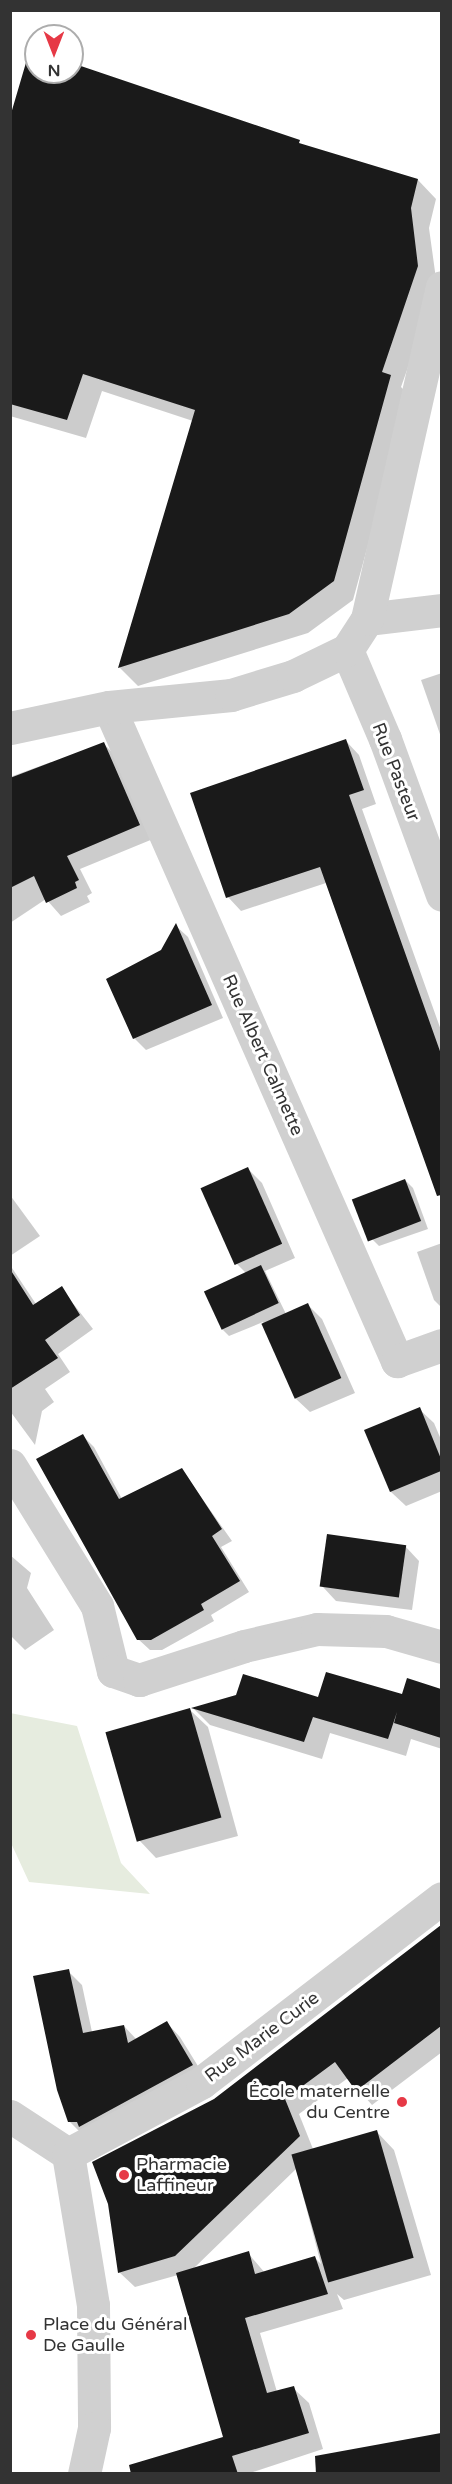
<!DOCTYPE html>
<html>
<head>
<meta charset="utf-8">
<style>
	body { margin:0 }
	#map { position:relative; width:452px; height:2484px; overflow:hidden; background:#fff; font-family:"Varela Round",sans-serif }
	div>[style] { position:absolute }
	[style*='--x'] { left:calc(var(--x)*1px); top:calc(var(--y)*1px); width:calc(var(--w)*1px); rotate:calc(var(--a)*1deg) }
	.green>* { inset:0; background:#e6ecdf }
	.shadow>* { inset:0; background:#0003 }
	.building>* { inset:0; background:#1a1a1a; transform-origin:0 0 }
	.minor>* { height:33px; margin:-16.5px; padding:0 16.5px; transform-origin:16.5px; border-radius:16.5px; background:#d0d0d0 }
	.dots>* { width:16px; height:16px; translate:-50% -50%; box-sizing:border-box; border:3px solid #fff; border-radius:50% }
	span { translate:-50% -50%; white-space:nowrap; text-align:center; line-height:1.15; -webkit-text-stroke:6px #fff; paint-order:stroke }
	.street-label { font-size:18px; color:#333 }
	.poi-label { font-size:18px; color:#333 }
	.right { translate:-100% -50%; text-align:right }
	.left { translate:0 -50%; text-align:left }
	.frame { position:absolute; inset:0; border:12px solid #333; pointer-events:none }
	.north { position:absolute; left:24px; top:24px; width:60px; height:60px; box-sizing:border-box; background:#fff; border:2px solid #adadad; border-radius:50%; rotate:180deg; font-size:16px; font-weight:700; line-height:24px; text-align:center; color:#333 }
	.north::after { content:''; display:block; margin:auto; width:21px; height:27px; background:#e63946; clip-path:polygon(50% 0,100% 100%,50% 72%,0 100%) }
</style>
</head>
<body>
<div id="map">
	<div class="green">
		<i style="clip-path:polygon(10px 1713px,77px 1726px,121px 1863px,150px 1894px,29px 1882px,11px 1843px)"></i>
	</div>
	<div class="shadow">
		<i style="clip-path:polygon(36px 53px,36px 72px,72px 72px,72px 65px,304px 146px,418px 180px,436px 199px,429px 228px,437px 286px,401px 387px,409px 395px,353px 600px,308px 633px,138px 686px,120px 668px,193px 421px,102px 391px,86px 438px,10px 416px,10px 122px)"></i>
		<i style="clip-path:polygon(442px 673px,442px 740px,421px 680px)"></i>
		<i style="clip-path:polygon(346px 741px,359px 755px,376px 804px,362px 809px,442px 1033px,442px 1186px,431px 1176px,326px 883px,241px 911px,228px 897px)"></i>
		<i style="clip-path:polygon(103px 743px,117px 757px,153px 839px,80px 869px,92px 893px,87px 896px,90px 902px,61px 916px,46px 899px,10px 923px,10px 777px,51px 762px,54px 764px)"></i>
		<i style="clip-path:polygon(176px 926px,188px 937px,223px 1018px,146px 1050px,134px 1038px,162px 951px)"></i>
		<i style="clip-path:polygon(248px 1169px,262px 1183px,295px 1258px,265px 1271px,286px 1314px,308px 1305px,322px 1319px,355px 1393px,310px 1412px,295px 1398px,263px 1322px,229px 1336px,221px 1328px,246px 1273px,236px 1263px)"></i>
		<i style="clip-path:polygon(405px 1180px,413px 1188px,428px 1229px,379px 1246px,371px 1238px)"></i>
		<i style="clip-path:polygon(10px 1195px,40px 1236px,10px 1256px)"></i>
		<i style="clip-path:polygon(442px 1243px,442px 1308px,434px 1300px,417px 1252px)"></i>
		<i style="clip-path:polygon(10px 1265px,36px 1304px,61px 1288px,93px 1329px,58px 1354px,70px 1372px,45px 1389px,54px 1402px,42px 1411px,35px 1445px,10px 1411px)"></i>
		<i style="clip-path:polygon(419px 1409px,434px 1423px,442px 1442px,442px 1491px,406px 1506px,391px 1492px,366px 1431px)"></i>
		<i style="clip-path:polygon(83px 1436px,94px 1447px,122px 1499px,182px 1470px,232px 1541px,221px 1547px,249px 1592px,211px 1615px,214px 1621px,162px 1650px,150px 1650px,138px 1639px)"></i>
		<i style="clip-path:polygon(405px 1546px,419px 1561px,412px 1610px,336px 1601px,322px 1586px)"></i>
		<i style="clip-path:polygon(10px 1555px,31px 1573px,27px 1588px,54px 1630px,25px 1650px,10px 1635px)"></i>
		<i style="clip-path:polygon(408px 1680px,442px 1690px,442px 1749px,411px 1739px,406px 1756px,330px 1733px,322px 1759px,210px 1725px,194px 1709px,403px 1696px)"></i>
		<i style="clip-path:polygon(190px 1710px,208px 1727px,238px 1836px,156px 1858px,139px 1840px)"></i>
		<i style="clip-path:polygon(evenodd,442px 1927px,442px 2052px,372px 2105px,348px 2078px,299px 2114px,313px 2149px,377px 2132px,394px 2150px,431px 2275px,344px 2300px,337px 2294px,343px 2309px,260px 2333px,277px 2392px,293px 2388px,309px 2403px,323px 2449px,247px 2474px,143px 2474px,225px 2438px,178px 2275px,135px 2287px,119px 2272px,215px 2100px,442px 1927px,296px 2169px,321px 2264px,315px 2258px,265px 2273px,248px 2253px,192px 2270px,296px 2169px)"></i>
		<i style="clip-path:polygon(68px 1971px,82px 1985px,92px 2032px,124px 2026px,137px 2040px,167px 2023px,180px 2037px,206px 2079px,83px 2135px,69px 2121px)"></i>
		<i style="clip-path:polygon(442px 2435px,442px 2474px,360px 2474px,356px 2450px)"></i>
	</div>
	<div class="building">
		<i style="clip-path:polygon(30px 49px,36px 51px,36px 72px,72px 72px,72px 63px,300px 140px,299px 143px,418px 179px,411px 208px,418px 266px,382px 372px,391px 375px,334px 581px,289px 614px,118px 668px,195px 410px,83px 374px,67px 420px,10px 404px,10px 117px)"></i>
		<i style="clip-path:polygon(346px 739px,364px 790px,349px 795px,441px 1054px,441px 1195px,437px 1196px,320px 867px,226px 898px,190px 793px)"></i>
		<i style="clip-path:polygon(104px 742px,140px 825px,67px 856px,79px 880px,75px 882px,77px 888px,46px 903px,34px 876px,10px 888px,10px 778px)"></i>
		<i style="clip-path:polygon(176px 923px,212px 1005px,133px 1039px,106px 979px,161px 950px)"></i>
		<i style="left:248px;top:1167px;width:84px;height:52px;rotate:66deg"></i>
		<i style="left:405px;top:1179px;width:45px;height:57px;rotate:69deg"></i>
		<i style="left:261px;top:1265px;width:42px;height:63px;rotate:65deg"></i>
		<i style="clip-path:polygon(10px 1269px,33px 1305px,62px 1286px,80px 1315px,45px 1340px,58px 1358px,10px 1389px)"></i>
		<i style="left:308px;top:1303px;width:82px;height:51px;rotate:66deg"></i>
		<i style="clip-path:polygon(420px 1407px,441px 1459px,441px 1471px,390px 1492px,364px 1430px)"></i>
		<i style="clip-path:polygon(83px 1434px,119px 1499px,182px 1468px,222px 1529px,212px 1536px,240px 1581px,201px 1604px,204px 1610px,151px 1640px,137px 1640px,36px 1459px)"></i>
		<i style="left:327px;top:1534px;width:80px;height:53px;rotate:8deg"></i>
		<i style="clip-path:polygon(326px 1672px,402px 1694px,407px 1678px,441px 1689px,441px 1738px,394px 1723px,397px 1712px,388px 1739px,313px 1717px,304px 1742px,191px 1708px,236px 1695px,243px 1674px,318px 1697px)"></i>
		<i style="left:190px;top:1708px;width:114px;height:88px;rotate:74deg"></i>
		<i style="clip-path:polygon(441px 1925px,441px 2026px,356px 2091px,335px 2062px,285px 2099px,300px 2136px,175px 2256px,118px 2273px,108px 2204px,92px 2162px,214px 2099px)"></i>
		<i style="clip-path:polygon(69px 1969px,83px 2033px,124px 2025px,128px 2043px,167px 2021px,193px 2065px,79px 2127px,77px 2122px,68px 2122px,57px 2090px,33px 1976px)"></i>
		<i style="left:377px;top:2130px;width:133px;height:89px;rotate:74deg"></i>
		<i style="clip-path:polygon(249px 2251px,255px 2274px,315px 2256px,328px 2294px,245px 2318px,267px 2393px,294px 2386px,309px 2433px,232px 2456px,238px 2474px,131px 2474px,129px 2465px,223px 2437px,176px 2273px)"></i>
		<i style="clip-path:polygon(441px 2433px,441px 2474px,316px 2474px,315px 2456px)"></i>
	</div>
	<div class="minor">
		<i style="--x:367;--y:619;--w:76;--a:-6.8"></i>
		<i style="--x:347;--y:650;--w:97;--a:66.9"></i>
		<i style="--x:385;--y:739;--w:166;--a:69.9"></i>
		<i style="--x:109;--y:707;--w:715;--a:66.23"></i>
		<i style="--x:397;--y:1361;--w:48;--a:-19.6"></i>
		<i style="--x:10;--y:728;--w:101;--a:-12"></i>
		<i style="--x:109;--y:707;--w:123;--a:-5.6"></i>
		<i style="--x:231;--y:695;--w:65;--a:-17"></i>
		<i style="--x:293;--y:676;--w:60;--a:-25.7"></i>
		<i style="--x:347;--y:650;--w:37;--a:-57"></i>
		<i style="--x:367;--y:619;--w:340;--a:-77.3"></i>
		<i style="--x:10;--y:1465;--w:166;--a:58.3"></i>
		<i style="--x:97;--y:1606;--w:67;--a:76.2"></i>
		<i style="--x:113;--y:1671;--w:28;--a:19"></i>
		<i style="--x:139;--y:1680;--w:110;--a:-17.9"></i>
		<i style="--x:244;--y:1646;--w:75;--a:-13.1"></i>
		<i style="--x:317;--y:1629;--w:69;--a:1.7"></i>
		<i style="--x:386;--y:1631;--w:58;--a:15.9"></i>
		<i style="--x:10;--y:2116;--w:69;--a:33.2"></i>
		<i style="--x:68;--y:2154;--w:153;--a:80.6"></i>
		<i style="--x:93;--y:2305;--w:123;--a:89.5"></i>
		<i style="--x:94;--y:2428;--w:47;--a:102.3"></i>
		<i style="--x:68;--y:2154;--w:152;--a:-28.2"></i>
		<i style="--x:202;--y:2082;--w:302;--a:-37.5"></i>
	</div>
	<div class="dots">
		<i style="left:402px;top:2102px;background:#e63946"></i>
		<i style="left:124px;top:2175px;background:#e63946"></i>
		<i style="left:31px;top:2335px;background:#e63946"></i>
	</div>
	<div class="street-label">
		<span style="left:396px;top:772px;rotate:69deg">Rue Pasteur</span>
		<span style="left:263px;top:1055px;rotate:66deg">Rue Albert Calmette</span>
		<span style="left:262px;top:2037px;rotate:-37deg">Rue Marie Curie</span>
	</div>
	<div class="poi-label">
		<span class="right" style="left:390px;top:2102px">École maternelle<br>du Centre</span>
		<span class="left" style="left:136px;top:2175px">Pharmacie<br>Laffineur</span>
		<span class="left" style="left:43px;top:2335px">Place du Général<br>De Gaulle</span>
	</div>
	<div class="frame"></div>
	<div class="north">N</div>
</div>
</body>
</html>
